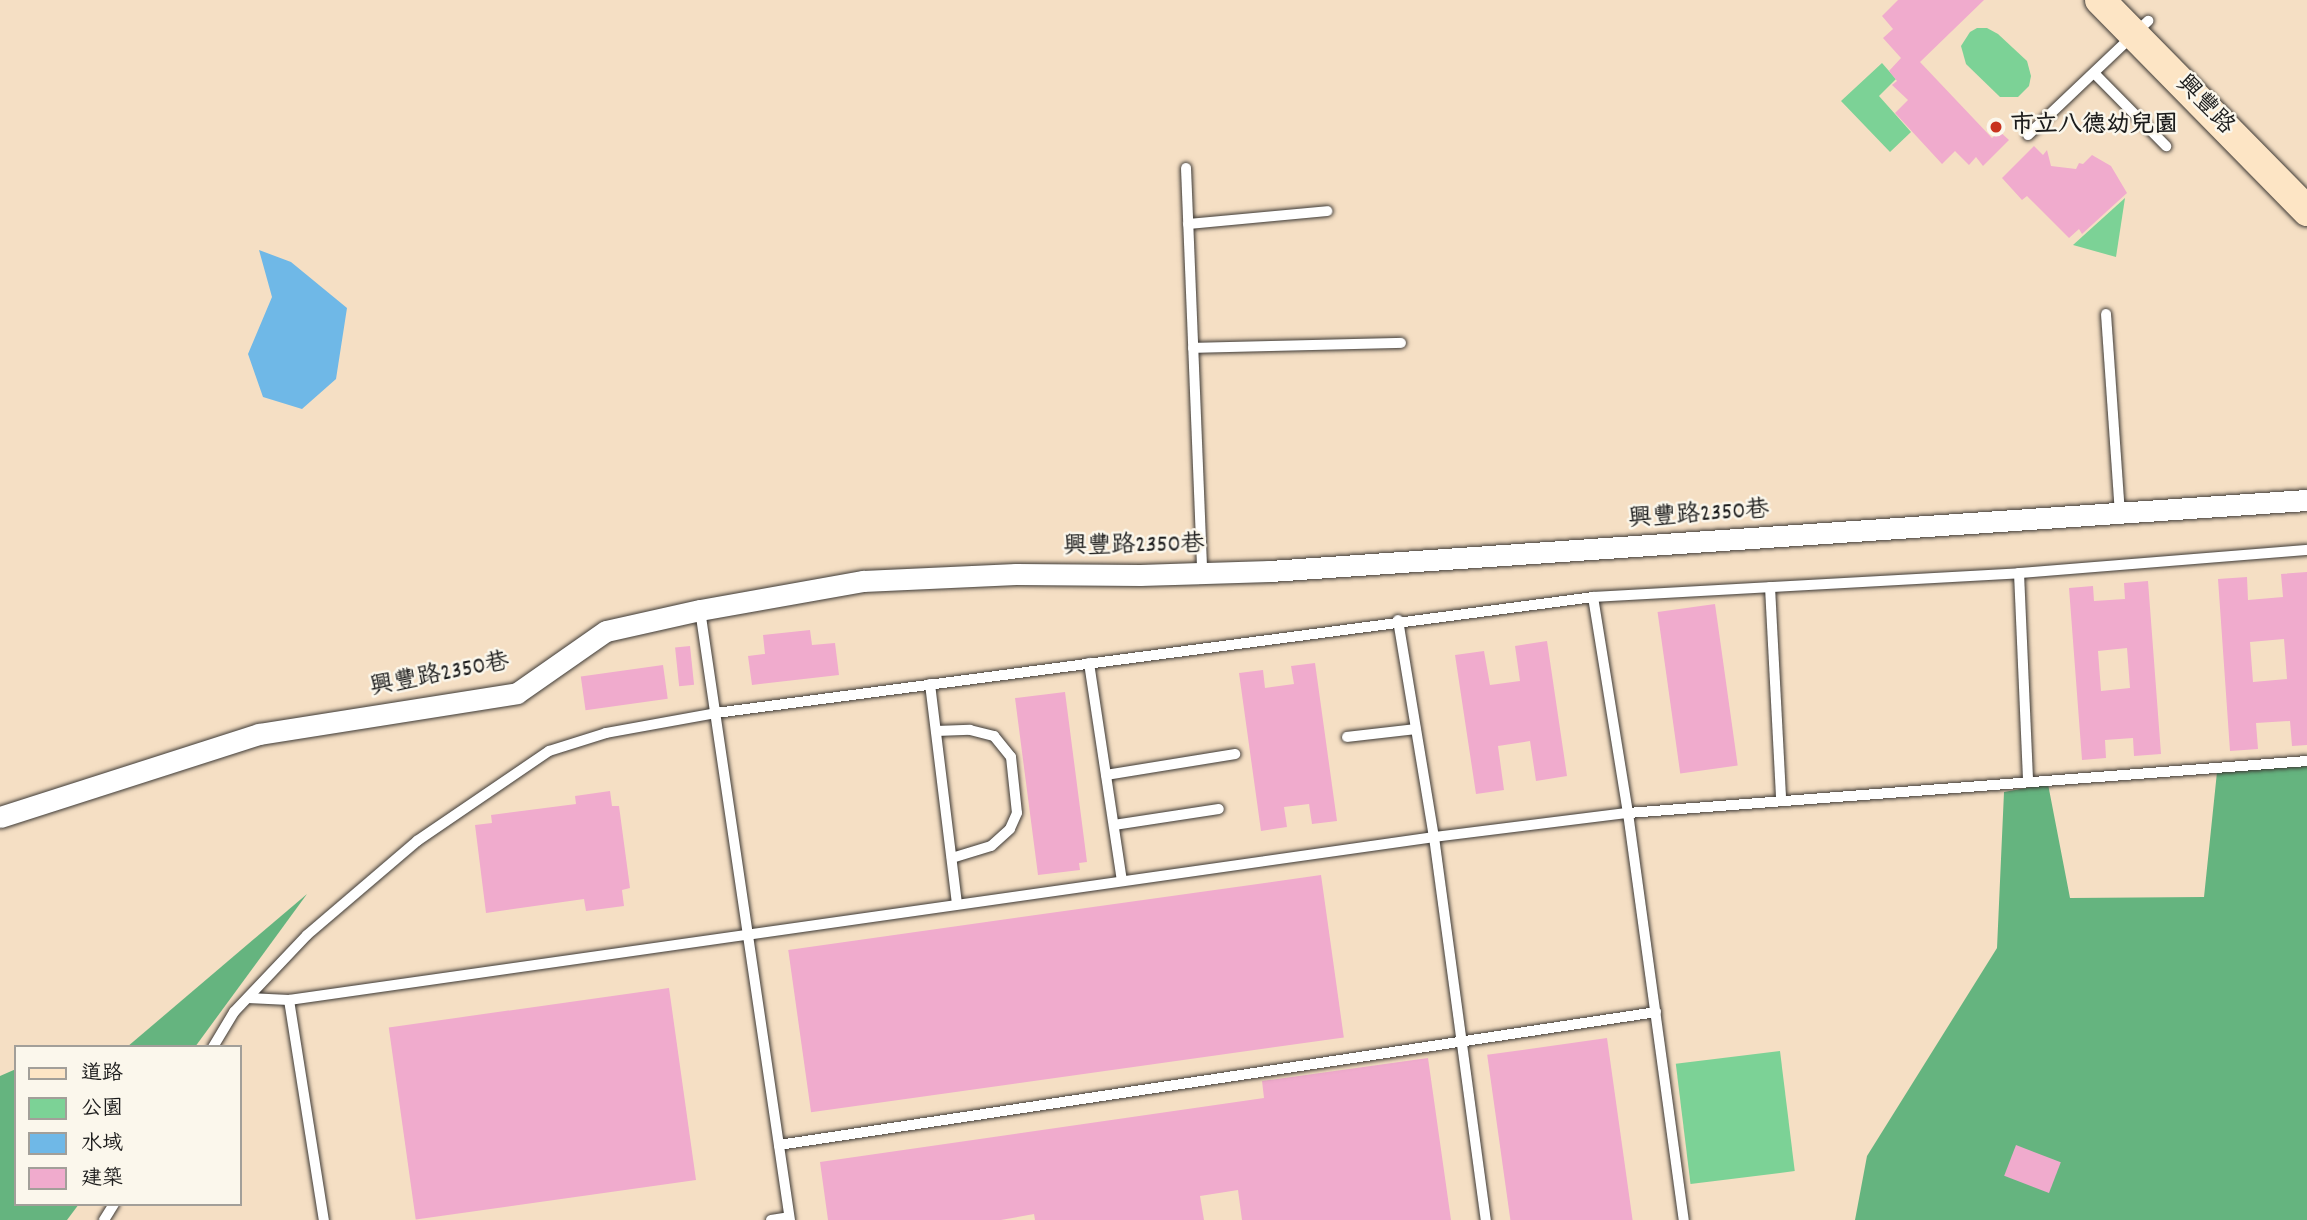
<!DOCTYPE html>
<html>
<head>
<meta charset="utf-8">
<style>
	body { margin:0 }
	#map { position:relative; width:2307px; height:1220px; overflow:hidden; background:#f5dfc4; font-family:Dekko,"LXGW WenKai TC",sans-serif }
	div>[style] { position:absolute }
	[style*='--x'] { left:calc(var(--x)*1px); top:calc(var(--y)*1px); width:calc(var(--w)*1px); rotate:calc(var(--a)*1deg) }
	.green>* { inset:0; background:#7cd296; transform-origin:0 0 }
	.forest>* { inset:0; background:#65b47f }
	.water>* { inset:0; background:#6fb8e7 }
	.building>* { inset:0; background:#f0abcd; transform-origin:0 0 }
	.roads { filter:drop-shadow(0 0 2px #3d3935) drop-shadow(0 0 2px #3d3935) }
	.service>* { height:10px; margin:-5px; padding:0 5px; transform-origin:5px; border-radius:5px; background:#fff }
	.minor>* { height:21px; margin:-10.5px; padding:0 10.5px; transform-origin:10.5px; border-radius:10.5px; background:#fff }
	.secondary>* { height:30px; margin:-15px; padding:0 15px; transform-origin:15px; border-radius:15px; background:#fde5c5 }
	.dots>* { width:19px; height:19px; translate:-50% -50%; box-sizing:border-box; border:4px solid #fbf7ec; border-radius:50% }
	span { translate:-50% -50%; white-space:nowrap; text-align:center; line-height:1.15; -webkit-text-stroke:5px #fbf7ec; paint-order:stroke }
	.street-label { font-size:24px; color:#1c1c1c }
	.poi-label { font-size:24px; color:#1c1c1c; font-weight:700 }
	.left { translate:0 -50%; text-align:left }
	.legend { position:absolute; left:14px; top:1045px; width:228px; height:161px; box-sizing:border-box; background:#fbf7ec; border:2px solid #a29f99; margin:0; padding:9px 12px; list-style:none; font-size:21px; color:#1c1c1c }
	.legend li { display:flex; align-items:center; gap:14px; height:35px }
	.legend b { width:35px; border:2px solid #a29f99 }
</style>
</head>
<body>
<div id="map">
	<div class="green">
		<i style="clip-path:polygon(1977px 28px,1987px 28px,1998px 34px,2027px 61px,2031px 76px,2029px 86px,2018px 97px,2000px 97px,1966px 64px,1961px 46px,1970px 32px)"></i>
		<i style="clip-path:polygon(1882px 63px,1896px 79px,1879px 96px,1911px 132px,1890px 152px,1841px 101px)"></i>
		<i style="clip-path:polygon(2125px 198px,2116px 257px,2073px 245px)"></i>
		<i style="left:1780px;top:1051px;width:121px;height:105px;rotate:83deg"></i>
	</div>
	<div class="forest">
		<i style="clip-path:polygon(2307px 766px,2307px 1220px,1855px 1220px,1867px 1156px,1997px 948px,2004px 792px,2048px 784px,2070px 898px,2204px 897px,2217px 772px)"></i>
		<i style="clip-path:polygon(307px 894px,195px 1047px,127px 1047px)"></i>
		<i style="clip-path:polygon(16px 1069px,16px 1204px,79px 1204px,67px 1220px,0 1220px,0 1076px)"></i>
	</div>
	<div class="water">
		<i style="clip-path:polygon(259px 250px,291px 262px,347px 308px,336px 379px,302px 409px,263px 397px,248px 354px,272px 297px)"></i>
	</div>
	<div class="building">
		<i style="clip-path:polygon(1898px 0,1984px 0,1920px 62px,1992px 138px,1999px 131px,2009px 140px,1983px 166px,1976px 157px,1969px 165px,1955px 151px,1942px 164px,1895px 113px,1908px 100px,1892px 85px,1897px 81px,1889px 71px,1901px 58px,1883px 38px,1893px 29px,1882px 16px)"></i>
		<i style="clip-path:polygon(2034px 146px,2043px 155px,2047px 150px,2051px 166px,2076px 169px,2079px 163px,2083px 164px,2092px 155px,2111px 166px,2127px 193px,2082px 234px,2079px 229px,2069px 238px,2027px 196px,2022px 200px,2002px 178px)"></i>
		<i style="clip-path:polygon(evenodd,2307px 572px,2307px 745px,2292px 746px,2290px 721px,2256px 723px,2258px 749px,2230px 751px,2218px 579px,2247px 577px,2248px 600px,2283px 597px,2281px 574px,2307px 572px,2284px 639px,2287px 679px,2253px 682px,2250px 642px,2284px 639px)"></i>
		<i style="clip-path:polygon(evenodd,2148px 581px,2161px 754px,2134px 756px,2133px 738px,2105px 740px,2106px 758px,2082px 760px,2069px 588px,2093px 586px,2094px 601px,2125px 599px,2124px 583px,2148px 581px,2127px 648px,2130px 688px,2101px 691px,2098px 651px,2127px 648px)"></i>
		<i style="left:1715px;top:604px;width:163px;height:58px;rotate:82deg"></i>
		<i style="clip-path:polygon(810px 630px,812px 645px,835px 643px,839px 675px,752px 685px,748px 656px,765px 654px,763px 635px)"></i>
		<i style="clip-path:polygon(1547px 641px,1567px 776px,1536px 781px,1530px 741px,1498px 746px,1504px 790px,1476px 794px,1455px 655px,1484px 651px,1490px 685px,1520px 681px,1515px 646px)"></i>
		<i style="left:690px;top:646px;width:39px;height:15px;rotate:84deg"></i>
		<i style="clip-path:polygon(1315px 663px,1337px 821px,1312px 824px,1309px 804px,1284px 807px,1287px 827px,1261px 831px,1239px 673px,1263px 670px,1265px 688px,1294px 684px,1291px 666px)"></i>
		<i style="left:663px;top:665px;width:34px;height:83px;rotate:82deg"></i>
		<i style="clip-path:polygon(1065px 692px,1087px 862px,1079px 863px,1080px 870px,1038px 875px,1015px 698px)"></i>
		<i style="clip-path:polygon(610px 791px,612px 806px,619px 806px,630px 888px,622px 890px,624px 906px,586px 911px,584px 899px,486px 913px,475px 825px,492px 823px,491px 815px,576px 804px,575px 796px)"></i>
		<i style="left:1321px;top:875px;width:164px;height:538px;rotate:82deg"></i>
		<i style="left:669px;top:988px;width:194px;height:283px;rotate:82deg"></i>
		<i style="left:1607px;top:1038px;width:184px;height:121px;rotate:82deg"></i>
		<i style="clip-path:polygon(1428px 1058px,1451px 1220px,1242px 1220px,1238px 1190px,1200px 1196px,1204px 1220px,1035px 1220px,1034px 1214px,1001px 1220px,828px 1220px,820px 1162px,1264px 1098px,1262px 1081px)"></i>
		<i style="left:2016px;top:1145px;width:48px;height:33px;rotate:21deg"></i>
	</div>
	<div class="roads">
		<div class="service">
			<i style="--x:2094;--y:73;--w:103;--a:45.4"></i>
			<i style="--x:2028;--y:135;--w:166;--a:-43.5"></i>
			<i style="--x:1186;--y:168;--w:405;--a:87.7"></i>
			<i style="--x:1188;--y:224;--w:140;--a:-5.3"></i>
			<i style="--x:2106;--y:314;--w:199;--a:86"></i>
			<i style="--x:1193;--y:348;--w:208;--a:-1.4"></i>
			<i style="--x:2019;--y:573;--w:207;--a:87.5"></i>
			<i style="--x:1770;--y:587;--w:213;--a:87"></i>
			<i style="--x:1593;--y:597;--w:219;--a:80.8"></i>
			<i style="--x:1628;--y:813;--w:411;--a:82.2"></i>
			<i style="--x:700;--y:610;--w:617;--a:81.61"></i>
			<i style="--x:1398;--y:620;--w:220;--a:80.6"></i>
			<i style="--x:1434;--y:837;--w:387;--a:82.3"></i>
			<i style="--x:1089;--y:663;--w:220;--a:81.4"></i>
			<i style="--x:930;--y:684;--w:222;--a:83"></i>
			<i style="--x:936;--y:731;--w:34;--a:-2"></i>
			<i style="--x:970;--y:730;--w:25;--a:14"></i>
			<i style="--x:994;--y:736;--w:27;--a:51"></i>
			<i style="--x:1011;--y:757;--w:56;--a:83.9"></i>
			<i style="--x:1017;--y:813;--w:17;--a:114"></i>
			<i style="--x:1010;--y:829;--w:25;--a:138"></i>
			<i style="--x:991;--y:846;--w:41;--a:162.9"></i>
			<i style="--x:1347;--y:737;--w:69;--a:-6.6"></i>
			<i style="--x:1106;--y:775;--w:131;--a:-9.2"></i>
			<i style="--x:1114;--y:825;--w:106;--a:-8.7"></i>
			<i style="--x:248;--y:998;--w:41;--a:2.8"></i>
			<i style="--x:289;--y:1000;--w:1157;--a:-8.1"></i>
			<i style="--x:1434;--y:837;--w:195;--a:-7.1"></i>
			<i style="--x:1628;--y:813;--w:681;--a:-4.38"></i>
			<i style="--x:289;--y:1000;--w:223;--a:81"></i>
			<i style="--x:213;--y:1047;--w:41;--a:-59"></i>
			<i style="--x:234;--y:1012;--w:106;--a:-46.5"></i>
			<i style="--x:307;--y:935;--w:145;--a:-40.5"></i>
			<i style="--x:417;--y:841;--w:160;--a:-34.3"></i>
			<i style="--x:549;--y:751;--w:60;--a:-17.5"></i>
			<i style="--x:606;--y:733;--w:112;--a:-10.3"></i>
			<i style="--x:716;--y:713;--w:885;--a:-7.53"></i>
			<i style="--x:1593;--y:597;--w:427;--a:-3.2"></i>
			<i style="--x:2019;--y:573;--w:289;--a:-4.6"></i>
			<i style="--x:779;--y:1145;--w:887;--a:-8.62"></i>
			<i style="--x:104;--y:1220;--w:19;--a:-58"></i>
			<i style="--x:771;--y:1220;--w:18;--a:-9"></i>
		</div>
		<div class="minor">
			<i style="--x:0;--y:817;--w:272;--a:-17.8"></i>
			<i style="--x:259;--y:734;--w:261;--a:-9"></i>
			<i style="--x:517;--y:693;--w:108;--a:-34.9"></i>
			<i style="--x:606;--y:631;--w:96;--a:-12.6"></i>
			<i style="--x:700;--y:610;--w:166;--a:-10.1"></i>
			<i style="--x:863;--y:581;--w:153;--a:-2.6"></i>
			<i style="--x:1016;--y:574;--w:124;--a:0.5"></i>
			<i style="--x:1140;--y:575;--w:130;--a:-1.8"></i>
			<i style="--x:1270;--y:571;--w:1039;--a:-3.92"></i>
		</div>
		<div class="secondary">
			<i style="--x:2100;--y:0;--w:296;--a:45.5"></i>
		</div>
	</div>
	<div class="dots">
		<i style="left:1996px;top:127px;background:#c8321e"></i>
	</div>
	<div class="street-label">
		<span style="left:2204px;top:106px;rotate:46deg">興豐路</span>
		<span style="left:1699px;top:516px;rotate:-4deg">興豐路2350巷</span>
		<span style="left:1134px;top:547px;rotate:-1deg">興豐路2350巷</span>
		<span style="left:440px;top:676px;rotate:-11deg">興豐路2350巷</span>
	</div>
	<div class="poi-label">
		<span class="left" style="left:2010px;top:127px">市立八德幼兒園</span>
	</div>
	<ul class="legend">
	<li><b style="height:9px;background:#fde5c5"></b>道路</li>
	<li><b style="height:19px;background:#7cd296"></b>公園</li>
	<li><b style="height:19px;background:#6fb8e7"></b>水域</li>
	<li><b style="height:19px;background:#f0abcd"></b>建築</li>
	</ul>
</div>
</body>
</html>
